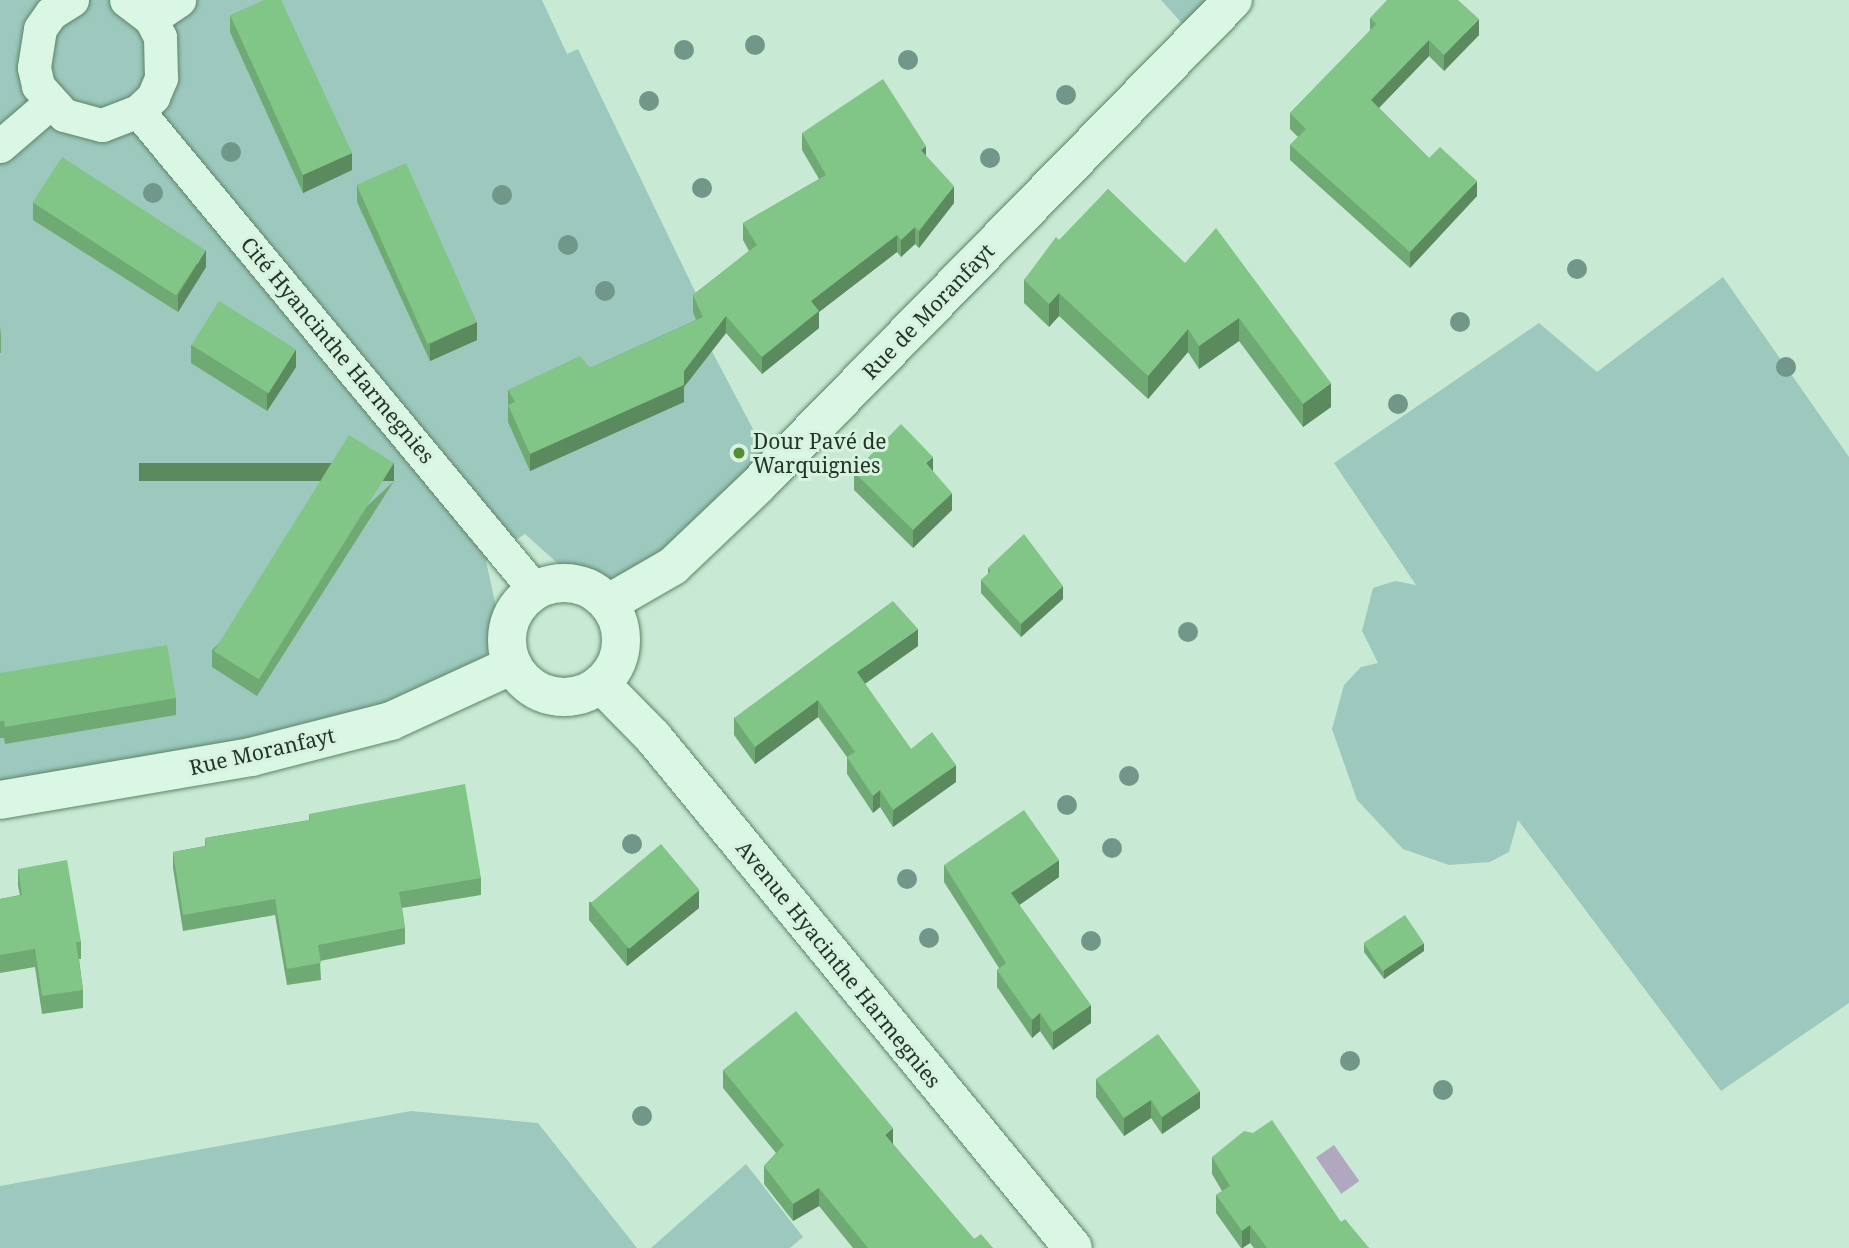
<!DOCTYPE html>
<html>
<head>
<meta charset="utf-8">
<style>
	body { margin:0 }
	#map { position:relative; width:1849px; height:1248px; overflow:hidden; background:#c8ead4; font-family:"Noto Serif",serif }
	div>[style] { position:absolute }
	[style*='--x'] { left:calc(var(--x)*1px); top:calc(var(--y)*1px); width:calc(var(--w)*1px); rotate:calc(var(--a)*1deg) }
	.green>* { inset:0; background:#9cc8be }
	.water>* { inset:0; background:#b1a8bf; transform-origin:0 0 }
	.roads { filter:drop-shadow(0 0 2px #5e8566) drop-shadow(0 0 2px #5e8566) }
	.minor>* { height:33px; margin:-16.5px; padding:0 16.5px; transform-origin:16.5px; border-radius:16.5px; background:#daf6e4 }
	.tertiary>* { height:38px; margin:-19px; padding:0 19px; transform-origin:19px; border-radius:19px; background:#daf6e4 }
	.secondary>* { height:38px; margin:-19px; padding:0 19px; transform-origin:19px; border-radius:19px; background:#daf6e4 }
	.secondary>.ring { margin:-19px; padding:0; box-sizing:content-box; background:none; border:38px solid #daf6e4; border-radius:50% }
	.trees>* { width:20px; height:20px; margin:-10px; border-radius:50%; background:#71968a }
	.wall>* { inset:0; background:#6fa974 }
	.shaded-wall>* { inset:0; background:#5a8a5e; transform-origin:0 0 }
	.building>* { inset:0; background:#81c587; transform-origin:0 0 }
	.dots>* { width:19px; height:19px; translate:-50% -50%; box-sizing:border-box; border:4px solid #d7f2e1; border-radius:50% }
	span { translate:-50% -50%; white-space:nowrap; text-align:center; line-height:1.15; -webkit-text-stroke:6px #d7f2e1; paint-order:stroke }
	.street-label { font-size:21px; color:#213624 }
	.poi-label { font-size:21px; color:#213624 }
	.left { translate:0 -50%; text-align:left }
</style>
</head>
<body>
<div id="map">
	<div class="green">
		<i style="clip-path:polygon(0 0,542px 0,567px 54px,578px 49px,706px 314px,696px 321px,774px 469px,757px 486px,611px 584px,565px 570px,525px 534px,504px 548px,486px 561px,499px 621px,487px 654px,467px 678px,432px 697px,0 800px)"></i>
		<i style="clip-path:polygon(1161px 0,1233px 0,1195px 38px)"></i>
		<i style="clip-path:polygon(1723px 277px,1849px 457px,1849px 1003px,1721px 1091px,1518px 820px,1509px 852px,1490px 862px,1449px 865px,1403px 849px,1357px 800px,1332px 729px,1344px 685px,1361px 667px,1378px 663px,1362px 631px,1373px 588px,1395px 581px,1416px 585px,1334px 463px,1539px 323px,1597px 372px)"></i>
		<i style="clip-path:polygon(411px 1111px,538px 1123px,637px 1248px,0 1248px,0 1186px)"></i>
		<i style="clip-path:polygon(746px 1164px,803px 1237px,790px 1248px,651px 1248px)"></i>
	</div>
	<div class="water">
		<i style="left:1334px;top:1145px;width:44px;height:22px;rotate:55deg"></i>
	</div>
	<div class="roads">
		<div class="minor">
			<i style="--x:72;--y:0;--w:25;--a:148"></i>
			<i style="--x:51;--y:13;--w:19;--a:125"></i>
			<i style="--x:40;--y:29;--w:39;--a:99"></i>
			<i style="--x:34;--y:68;--w:18;--a:77"></i>
			<i style="--x:38;--y:86;--w:39;--a:48"></i>
			<i style="--x:64;--y:115;--w:39;--a:15"></i>
			<i style="--x:102;--y:125;--w:39;--a:-21"></i>
			<i style="--x:138;--y:111;--w:21;--a:-43"></i>
			<i style="--x:153;--y:97;--w:21;--a:-67"></i>
			<i style="--x:161;--y:78;--w:41;--a:-91.4"></i>
			<i style="--x:160;--y:37;--w:20;--a:-117"></i>
			<i style="--x:151;--y:19;--w:31;--a:-143"></i>
			<i style="--x:151;--y:19;--w:34;--a:-34"></i>
			<i style="--x:138;--y:111;--w:622;--a:50.35"></i>
			<i style="--x:0;--y:146;--w:66;--a:-40.7"></i>
		</div>
		<div class="tertiary">
			<i style="--x:601;--y:684;--w:74;--a:45.5"></i>
			<i style="--x:653;--y:737;--w:661;--a:50.58"></i>
		</div>
		<div class="secondary">
			<i class="ring" style="left:507px;top:583px;width:76px;height:76px"></i>
			<i style="--x:609;--y:603;--w:74;--a:-30"></i>
			<i style="--x:673;--y:566;--w:116;--a:-43.6"></i>
			<i style="--x:757;--y:486;--w:680;--a:-45.6"></i>
			<i style="--x:0;--y:800;--w:255;--a:-9.7"></i>
			<i style="--x:251;--y:757;--w:145;--a:-14.4"></i>
			<i style="--x:391;--y:721;--w:134;--a:-24.7"></i>
		</div>
	</div>
	<div class="trees">
		<i style="left:755px;top:45px"></i>
		<i style="left:684px;top:50px"></i>
		<i style="left:908px;top:60px"></i>
		<i style="left:1066px;top:95px"></i>
		<i style="left:649px;top:101px"></i>
		<i style="left:231px;top:152px"></i>
		<i style="left:990px;top:158px"></i>
		<i style="left:702px;top:188px"></i>
		<i style="left:153px;top:193px"></i>
		<i style="left:502px;top:195px"></i>
		<i style="left:568px;top:245px"></i>
		<i style="left:1577px;top:269px"></i>
		<i style="left:605px;top:291px"></i>
		<i style="left:1460px;top:322px"></i>
		<i style="left:1786px;top:367px"></i>
		<i style="left:1398px;top:404px"></i>
		<i style="left:1188px;top:632px"></i>
		<i style="left:1129px;top:776px"></i>
		<i style="left:1067px;top:805px"></i>
		<i style="left:632px;top:844px"></i>
		<i style="left:1112px;top:848px"></i>
		<i style="left:907px;top:879px"></i>
		<i style="left:929px;top:938px"></i>
		<i style="left:1091px;top:941px"></i>
		<i style="left:1350px;top:1061px"></i>
		<i style="left:1443px;top:1090px"></i>
		<i style="left:642px;top:1116px"></i>
	</div>
	<div class="wall">
		<i style="clip-path:polygon(230px 15px,352px 170px,303px 193px,230px 32px)"></i>
		<i style="clip-path:polygon(1370px 18px,1479px 35px,1444px 71px,1429px 56px,1379px 108px,1429px 158px,1477px 196px,1410px 268px,1290px 160px,1290px 145px,1298px 137px,1290px 129px,1290px 113px,1370px 31px)"></i>
		<i style="clip-path:polygon(802px 133px,926px 156px,954px 203px,919px 248px,915px 244px,901px 257px,897px 252px,819px 312px,819px 328px,762px 374px,726px 333px,684px 387px,684px 402px,530px 471px,508px 422px,508px 390px,590px 368px,696px 320px,693px 312px,693px 295px,749px 251px,743px 240px,743px 223px,819px 179px,802px 150px)"></i>
		<i style="clip-path:polygon(357px 185px,477px 340px,430px 361px,357px 202px)"></i>
		<i style="clip-path:polygon(1108px 189px,1331px 407px,1303px 427px,1239px 341px,1199px 369px,1188px 352px,1148px 399px,1059px 316px,1049px 327px,1024px 303px,1024px 280px)"></i>
		<i style="clip-path:polygon(33px 202px,206px 267px,178px 312px,33px 220px)"></i>
		<i style="clip-path:polygon(0 326px,1px 336px,1px 353px,0 353px)"></i>
		<i style="clip-path:polygon(191px 345px,296px 367px,267px 411px,191px 363px)"></i>
		<i style="clip-path:polygon(854px 472px,952px 510px,913px 548px,854px 490px)"></i>
		<i style="clip-path:polygon(394px 481px,257px 696px,212px 667px,212px 650px)"></i>
		<i style="clip-path:polygon(988px 568px,1063px 599px,1021px 637px,981px 593px,981px 580px,988px 574px)"></i>
		<i style="clip-path:polygon(918px 646px,865px 684px,911px 749px,956px 782px,893px 827px,880px 807px,873px 813px,847px 774px,847px 757px,818px 717px,755px 764px,734px 735px,734px 718px)"></i>
		<i style="clip-path:polygon(0 673px,176px 698px,176px 715px,5px 744px,4px 738px,0 738px)"></i>
		<i style="clip-path:polygon(309px 814px,481px 878px,481px 895px,402px 908px,405px 928px,405px 944px,320px 961px,321px 980px,287px 985px,275px 915px,183px 931px,173px 868px,173px 852px,205px 846px,205px 838px,309px 820px)"></i>
		<i style="clip-path:polygon(944px 865px,1059px 877px,1019px 905px,1091px 1023px,1053px 1050px,1040px 1031px,1032px 1038px,997px 987px,997px 970px,999px 968px,944px 882px)"></i>
		<i style="clip-path:polygon(18px 869px,81px 942px,81px 959px,79px 959px,83px 990px,83px 1008px,42px 1014px,35px 967px,0 973px,0 899px,20px 895px,18px 886px)"></i>
		<i style="clip-path:polygon(589px 902px,699px 908px,627px 966px,589px 920px)"></i>
		<i style="clip-path:polygon(1364px 943px,1424px 951px,1384px 979px,1364px 952px)"></i>
		<i style="clip-path:polygon(723px 1070px,893px 1144px,974px 1239px,993px 1248px,853px 1248px,819px 1206px,793px 1221px,764px 1184px,764px 1166px,776px 1153px,723px 1088px)"></i>
		<i style="clip-path:polygon(1096px 1079px,1200px 1108px,1162px 1134px,1151px 1118px,1124px 1136px,1096px 1097px)"></i>
		<i style="clip-path:polygon(1212px 1157px,1341px 1222px,1369px 1248px,1254px 1248px,1250px 1243px,1243px 1248px,1241px 1248px,1216px 1213px,1216px 1195px,1222px 1191px,1212px 1174px)"></i>
	</div>
	<div class="shaded-wall">
		<i style="clip-path:polygon(1479px 19px,1479px 35px,1444px 71px,1444px 55px)"></i>
		<i style="clip-path:polygon(1429px 40px,1429px 56px,1371px 116px,1371px 100px)"></i>
		<i style="clip-path:polygon(926px 146px,926px 163px,921px 150px)"></i>
		<i style="clip-path:polygon(352px 153px,352px 170px,303px 193px,303px 175px)"></i>
		<i style="clip-path:polygon(1477px 181px,1477px 196px,1410px 268px,1410px 252px)"></i>
		<i style="clip-path:polygon(954px 186px,954px 203px,919px 248px,919px 231px)"></i>
		<i style="clip-path:polygon(915px 227px,915px 244px,901px 257px,901px 240px)"></i>
		<i style="clip-path:polygon(897px 235px,897px 252px,819px 312px,819px 328px,762px 374px,762px 357px,811px 301px)"></i>
		<i style="clip-path:polygon(206px 250px,206px 267px,178px 312px,178px 295px)"></i>
		<i style="clip-path:polygon(1059px 293px,1059px 316px,1049px 327px,1049px 304px)"></i>
		<i style="clip-path:polygon(726px 316px,726px 333px,684px 387px,684px 402px,530px 471px,530px 454px,684px 371px)"></i>
		<i style="clip-path:polygon(1239px 318px,1239px 341px,1199px 369px,1199px 346px)"></i>
		<i style="clip-path:polygon(477px 322px,477px 340px,430px 361px,430px 344px)"></i>
		<i style="clip-path:polygon(1188px 329px,1188px 352px,1148px 399px,1148px 376px)"></i>
		<i style="clip-path:polygon(296px 349px,296px 367px,267px 411px,267px 394px)"></i>
		<i style="clip-path:polygon(1331px 383px,1331px 407px,1303px 427px,1303px 404px)"></i>
		<i style="clip-path:polygon(933px 457px,933px 474px,926px 463px)"></i>
		<i style="left:394px;top:463px;width:18px;height:255px;rotate:90deg"></i>
		<i style="clip-path:polygon(952px 493px,952px 510px,913px 548px,913px 530px)"></i>
		<i style="clip-path:polygon(1063px 586px,1063px 599px,1021px 637px,1021px 624px)"></i>
		<i style="clip-path:polygon(918px 629px,918px 646px,857px 689px,857px 672px)"></i>
		<i style="clip-path:polygon(818px 700px,818px 717px,755px 764px,755px 747px)"></i>
		<i style="clip-path:polygon(956px 765px,956px 782px,893px 827px,893px 810px)"></i>
		<i style="clip-path:polygon(880px 790px,880px 807px,873px 813px,873px 796px)"></i>
		<i style="clip-path:polygon(1059px 860px,1059px 877px,1011px 911px,1011px 893px)"></i>
		<i style="clip-path:polygon(699px 890px,699px 908px,627px 966px,627px 948px)"></i>
		<i style="clip-path:polygon(1424px 943px,1424px 951px,1384px 979px,1384px 970px)"></i>
		<i style="clip-path:polygon(1091px 1005px,1091px 1023px,1053px 1050px,1053px 1032px)"></i>
		<i style="clip-path:polygon(1040px 1013px,1040px 1031px,1032px 1038px,1032px 1020px)"></i>
		<i style="clip-path:polygon(1200px 1091px,1200px 1108px,1162px 1134px,1162px 1117px)"></i>
		<i style="clip-path:polygon(1151px 1100px,1151px 1118px,1124px 1136px,1124px 1118px)"></i>
		<i style="clip-path:polygon(893px 1128px,893px 1145px,885px 1135px)"></i>
		<i style="clip-path:polygon(819px 1188px,819px 1206px,793px 1221px,793px 1204px)"></i>
		<i style="clip-path:polygon(1250px 1225px,1250px 1243px,1242px 1248px,1242px 1231px)"></i>
	</div>
	<div class="building">
		<i style="clip-path:polygon(264px 0,281px 0,352px 153px,303px 175px,230px 15px)"></i>
		<i style="clip-path:polygon(1387px 0,1458px 0,1479px 19px,1444px 55px,1429px 40px,1371px 100px,1429px 158px,1440px 147px,1477px 181px,1410px 252px,1290px 145px,1306px 129px,1290px 113px,1376px 24px,1370px 18px)"></i>
		<i style="clip-path:polygon(883px 79px,926px 146px,921px 150px,954px 186px,919px 231px,915px 227px,901px 240px,897px 235px,811px 301px,819px 311px,762px 357px,726px 316px,684px 371px,684px 385px,530px 454px,508px 405px,515px 402px,508px 390px,580px 356px,590px 368px,703px 317px,693px 295px,757px 245px,743px 223px,826px 175px,802px 133px)"></i>
		<i style="left:62px;top:157px;width:171px;height:54px;rotate:33deg"></i>
		<i style="left:406px;top:163px;width:174px;height:54px;rotate:66deg"></i>
		<i style="clip-path:polygon(1108px 189px,1185px 263px,1216px 228px,1331px 383px,1303px 404px,1239px 318px,1199px 346px,1188px 329px,1148px 376px,1059px 293px,1049px 304px,1024px 280px,1056px 237px,1059px 240px)"></i>
		<i style="left:219px;top:301px;width:91px;height:52px;rotate:32deg"></i>
		<i style="clip-path:polygon(901px 424px,933px 457px,926px 463px,952px 493px,913px 530px,854px 472px)"></i>
		<i style="left:349px;top:435px;width:53px;height:255px;rotate:32deg"></i>
		<i style="clip-path:polygon(1024px 534px,1063px 586px,1021px 624px,981px 580px,991px 571px,988px 568px)"></i>
		<i style="clip-path:polygon(893px 601px,918px 629px,857px 672px,911px 749px,932px 732px,956px 765px,893px 810px,880px 790px,873px 796px,847px 757px,855px 752px,818px 700px,755px 747px,734px 718px)"></i>
		<i style="clip-path:polygon(167px 645px,176px 698px,5px 727px,4px 721px,0 721px,0 673px)"></i>
		<i style="clip-path:polygon(465px 784px,481px 878px,399px 892px,405px 928px,318px 945px,321px 963px,287px 969px,275px 899px,183px 915px,173px 852px,206px 846px,205px 838px,310px 820px,309px 814px)"></i>
		<i style="clip-path:polygon(1024px 810px,1059px 860px,1011px 893px,1091px 1005px,1053px 1032px,1040px 1013px,1032px 1020px,997px 970px,1006px 963px,944px 865px)"></i>
		<i style="left:661px;top:844px;width:60px;height:92px;rotate:50deg"></i>
		<i style="clip-path:polygon(67px 860px,81px 942px,76px 942px,83px 990px,42px 996px,35px 949px,0 955px,0 899px,22px 895px,18px 869px)"></i>
		<i style="left:1405px;top:915px;width:34px;height:50px;rotate:56deg"></i>
		<i style="clip-path:polygon(796px 1011px,893px 1128px,885px 1135px,974px 1239px,981px 1234px,993px 1248px,868px 1248px,819px 1188px,793px 1204px,764px 1166px,784px 1145px,723px 1070px)"></i>
		<i style="clip-path:polygon(1158px 1034px,1200px 1091px,1162px 1117px,1151px 1100px,1124px 1118px,1096px 1079px)"></i>
		<i style="clip-path:polygon(1272px 1120px,1341px 1222px,1345px 1219px,1369px 1248px,1267px 1248px,1250px 1225px,1242px 1231px,1216px 1195px,1230px 1186px,1212px 1157px,1244px 1131px,1253px 1133px)"></i>
	</div>
	<div class="dots">
		<i style="left:739px;top:453px;background:#538e34"></i>
	</div>
	<div class="street-label">
		<span style="left:928px;top:311px;rotate:-46deg">Rue de Moranfayt</span>
		<span style="left:338px;top:350px;rotate:50deg">Cité Hyancinthe Harmegnies</span>
		<span style="left:262px;top:751px;rotate:-13deg">Rue Moranfayt</span>
		<span style="left:839px;top:964px;rotate:51deg">Avenue Hyacinthe Harmegnies</span>
	</div>
	<div class="poi-label">
		<span class="left" style="left:753px;top:453px">Dour Pavé de<br>Warquignies</span>
	</div>
</div>
</body>
</html>
